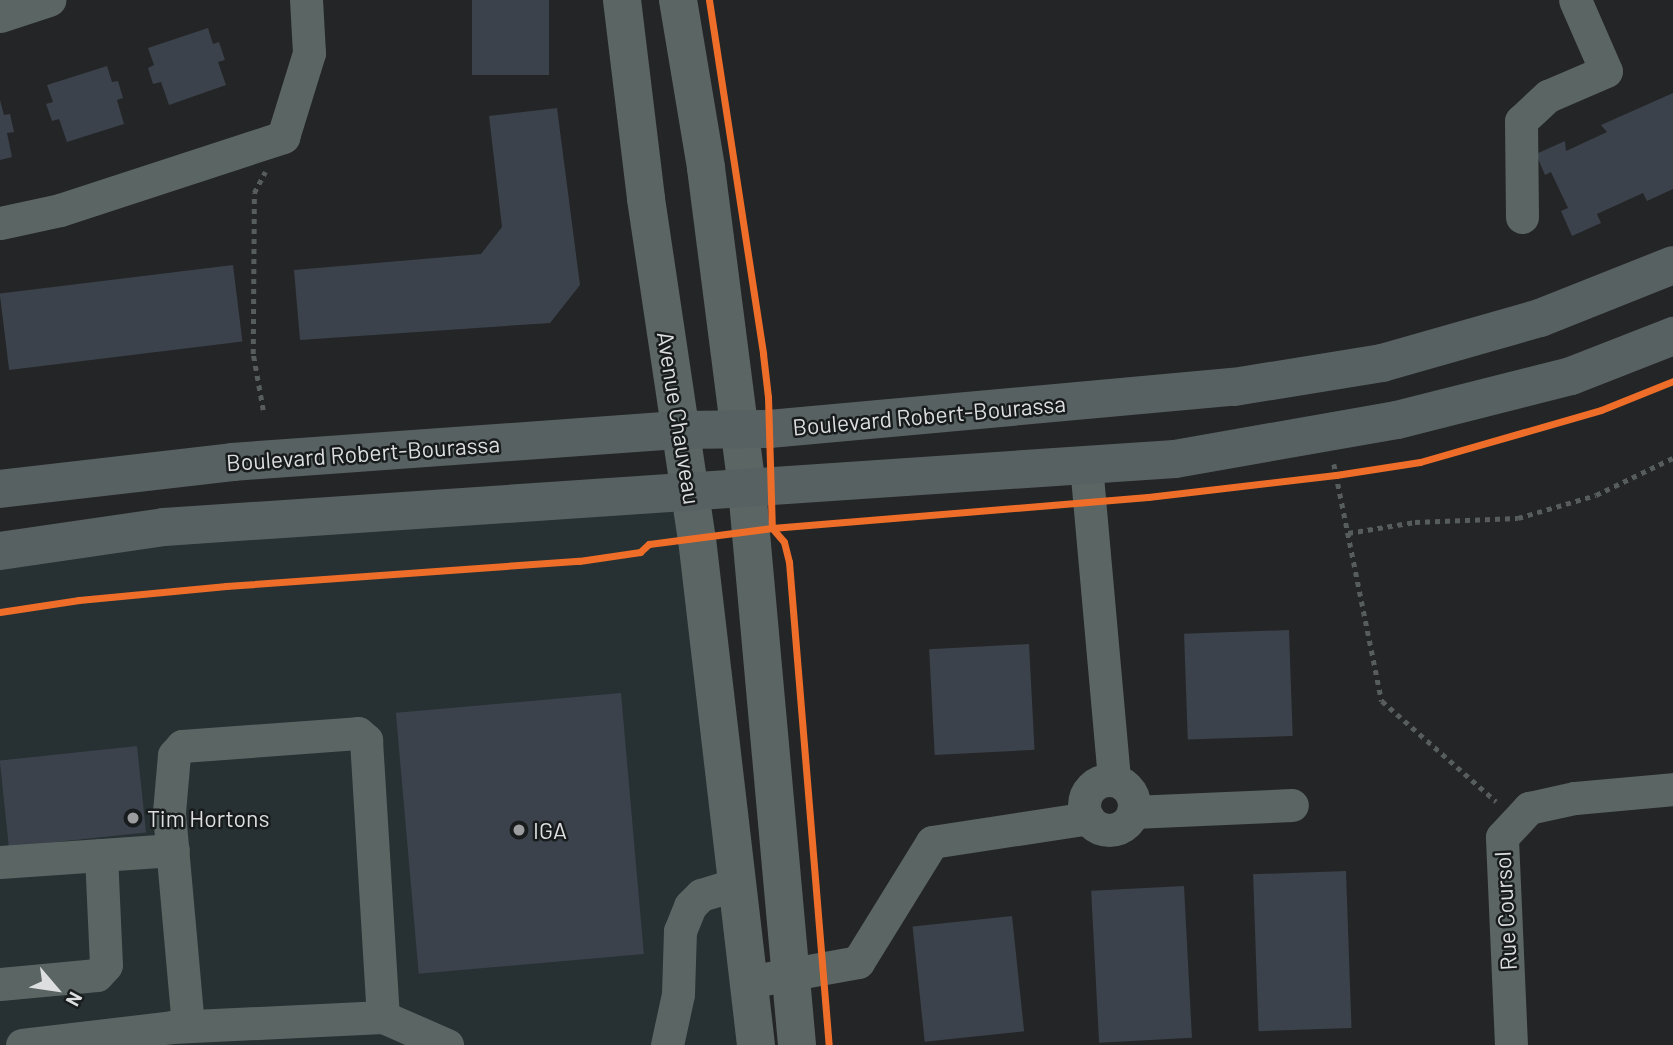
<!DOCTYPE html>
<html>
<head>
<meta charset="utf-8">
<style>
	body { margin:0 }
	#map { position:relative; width:1673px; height:1045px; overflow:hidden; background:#242526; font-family:Barlow,sans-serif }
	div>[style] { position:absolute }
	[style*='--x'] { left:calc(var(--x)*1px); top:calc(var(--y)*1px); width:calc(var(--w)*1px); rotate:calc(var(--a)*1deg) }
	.built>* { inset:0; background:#273033 }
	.building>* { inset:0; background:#3b424b; transform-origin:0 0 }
	.path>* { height:4.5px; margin-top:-2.25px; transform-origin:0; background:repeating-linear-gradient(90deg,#575c5c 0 5px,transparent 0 10px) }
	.minor>* { height:33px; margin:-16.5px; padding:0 16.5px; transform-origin:16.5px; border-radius:16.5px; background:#5b6563 }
	.minor>.ring { margin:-16.5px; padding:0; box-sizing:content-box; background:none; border:33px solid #5b6563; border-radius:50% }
	.major>* { height:38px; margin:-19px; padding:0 19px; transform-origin:19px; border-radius:19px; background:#5b6564 }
	.highway>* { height:38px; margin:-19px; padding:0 19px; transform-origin:19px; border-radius:19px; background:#586162 }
	.cycleway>* { height:7px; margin:-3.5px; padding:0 3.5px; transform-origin:3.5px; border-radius:3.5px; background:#ee6e29 }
	.dots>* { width:19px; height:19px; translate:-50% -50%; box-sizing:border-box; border:4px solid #191c1d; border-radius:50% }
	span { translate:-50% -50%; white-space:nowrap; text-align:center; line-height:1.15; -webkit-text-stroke:5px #191c1d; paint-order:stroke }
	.street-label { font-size:23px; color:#dcdedf }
	.poi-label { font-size:23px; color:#dcdedf }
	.left { translate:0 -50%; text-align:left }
	.north { position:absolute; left:21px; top:954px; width:70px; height:70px; -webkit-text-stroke:5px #191c1d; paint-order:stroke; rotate:119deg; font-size:19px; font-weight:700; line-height:28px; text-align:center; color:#dcdedf }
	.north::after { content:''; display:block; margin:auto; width:24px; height:32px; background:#dcdedf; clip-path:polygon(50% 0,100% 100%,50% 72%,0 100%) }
</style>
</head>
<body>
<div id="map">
	<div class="built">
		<i style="clip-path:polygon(689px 492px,756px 1045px,0 1045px,0 551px)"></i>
	</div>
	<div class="building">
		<i style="left:472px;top:0;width:77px;height:75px"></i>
		<i style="clip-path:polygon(208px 28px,213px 44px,219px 42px,225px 60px,218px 62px,226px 85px,169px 105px,161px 82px,153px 84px,148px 68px,154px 65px,148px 48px)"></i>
		<i style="clip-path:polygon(107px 66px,112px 82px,118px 81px,123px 98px,117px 100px,124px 124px,67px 142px,59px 119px,52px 121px,46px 104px,53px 102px,47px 85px)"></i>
		<i style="clip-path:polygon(1673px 93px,1673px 189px,1647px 201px,1643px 193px,1597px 214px,1601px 223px,1572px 236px,1561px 211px,1568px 208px,1551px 172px,1545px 175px,1536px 154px,1565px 141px,1566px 151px,1607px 132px,1601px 125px)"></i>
		<i style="clip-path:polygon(0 100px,4px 115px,10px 114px,14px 132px,7px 133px,12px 157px,0 160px)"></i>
		<i style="clip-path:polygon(557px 108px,580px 285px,550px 323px,300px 340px,294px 270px,481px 254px,502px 227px,489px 116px)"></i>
		<i style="left:233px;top:265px;width:77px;height:235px;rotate:83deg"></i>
		<i style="left:1289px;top:630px;width:106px;height:105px;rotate:88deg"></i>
		<i style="left:1029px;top:644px;width:106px;height:100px;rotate:87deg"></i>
		<i style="left:621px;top:693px;width:262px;height:226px;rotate:85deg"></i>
		<i style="left:137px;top:746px;width:87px;height:138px;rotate:84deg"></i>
		<i style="left:1346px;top:871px;width:157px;height:93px;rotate:88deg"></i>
		<i style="left:1184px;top:886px;width:152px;height:93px;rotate:87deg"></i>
		<i style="left:1012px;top:916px;width:116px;height:100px;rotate:84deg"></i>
	</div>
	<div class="path">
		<i style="--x:263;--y:410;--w:57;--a:-100.1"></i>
		<i style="--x:253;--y:354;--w:161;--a:-89.6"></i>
		<i style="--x:254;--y:193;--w:24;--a:-62"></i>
		<i style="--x:1334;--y:464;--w:242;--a:78.6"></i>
		<i style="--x:1382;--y:701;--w:152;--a:41.3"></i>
		<i style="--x:1348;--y:533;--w:68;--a:-9.3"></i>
		<i style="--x:1415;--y:522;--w:103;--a:-2.2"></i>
		<i style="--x:1518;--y:518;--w:81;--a:-16.4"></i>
		<i style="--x:1596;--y:495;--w:85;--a:-25.7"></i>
	</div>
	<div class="minor">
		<i style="--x:0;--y:16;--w:52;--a:-18.1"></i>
		<i style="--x:1522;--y:217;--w:96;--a:-90.6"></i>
		<i style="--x:1521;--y:121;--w:37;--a:-43"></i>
		<i style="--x:1548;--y:96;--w:63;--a:-23.3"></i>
		<i style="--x:1606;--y:71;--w:77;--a:-113.6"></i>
		<i style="--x:0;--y:223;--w:61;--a:-12.2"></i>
		<i style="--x:60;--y:210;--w:235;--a:-18.1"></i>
		<i style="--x:283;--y:137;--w:88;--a:-72.8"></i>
		<i style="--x:309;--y:53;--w:53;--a:-93.2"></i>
		<i style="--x:1086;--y:465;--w:316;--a:84.9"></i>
		<i class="ring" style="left:1084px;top:780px;width:17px;height:17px"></i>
		<i style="--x:1133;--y:812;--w:159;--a:-2.5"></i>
		<i style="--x:0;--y:862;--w:101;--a:-4"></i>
		<i style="--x:748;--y:982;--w:112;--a:-10.3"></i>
		<i style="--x:858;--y:962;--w:141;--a:-58.3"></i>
		<i style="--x:932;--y:842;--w:158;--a:-8.7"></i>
		<i style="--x:0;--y:984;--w:97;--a:-5.3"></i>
		<i style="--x:97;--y:975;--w:13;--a:-48"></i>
		<i style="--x:106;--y:965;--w:110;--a:-92.6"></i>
		<i style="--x:101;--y:855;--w:72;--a:-4"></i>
		<i style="--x:188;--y:1026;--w:215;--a:-95.1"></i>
		<i style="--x:169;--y:812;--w:57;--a:-85"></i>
		<i style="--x:174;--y:755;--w:12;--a:-48"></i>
		<i style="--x:182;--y:746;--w:176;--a:-4.2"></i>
		<i style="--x:358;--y:733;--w:11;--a:41"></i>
		<i style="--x:366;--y:740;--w:278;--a:86.5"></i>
		<i style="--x:22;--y:1045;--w:151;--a:-6.8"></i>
		<i style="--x:172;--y:1027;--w:211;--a:-2.7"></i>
		<i style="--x:383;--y:1017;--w:70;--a:23.6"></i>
		<i style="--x:667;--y:1045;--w:52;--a:-77.8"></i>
		<i style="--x:678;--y:994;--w:63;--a:-88.2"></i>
		<i style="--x:680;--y:931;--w:27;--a:-68"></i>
		<i style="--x:690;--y:906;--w:16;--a:-45"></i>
		<i style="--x:701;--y:895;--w:38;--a:-17"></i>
		<i style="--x:1511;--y:1045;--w:208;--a:-92.5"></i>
		<i style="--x:1502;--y:837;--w:40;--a:-47"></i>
		<i style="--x:1529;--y:808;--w:47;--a:-12.3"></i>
		<i style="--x:1575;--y:798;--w:98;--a:-5.2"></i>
	</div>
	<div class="major">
		<i style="--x:622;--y:0;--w:200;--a:83.1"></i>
		<i style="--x:646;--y:199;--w:344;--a:81.5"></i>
		<i style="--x:697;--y:539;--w:509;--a:83.35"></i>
		<i style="--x:678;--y:0;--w:170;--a:80.5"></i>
		<i style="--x:706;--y:168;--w:324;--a:82.7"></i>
		<i style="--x:747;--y:489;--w:558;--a:84.86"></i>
	</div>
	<div class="highway">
		<i style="--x:0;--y:489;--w:234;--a:-6.6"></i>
		<i style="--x:232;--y:462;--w:450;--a:-4.1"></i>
		<i style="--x:681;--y:430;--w:88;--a:-0.7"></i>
		<i style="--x:769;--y:429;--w:467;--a:-5.2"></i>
		<i style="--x:1234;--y:387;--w:150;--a:-9.2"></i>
		<i style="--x:1382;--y:363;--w:164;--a:-15.9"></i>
		<i style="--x:1540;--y:318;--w:143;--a:-21.7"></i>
		<i style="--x:0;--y:551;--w:166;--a:-8.3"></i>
		<i style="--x:164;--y:527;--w:1013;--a:-3.85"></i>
		<i style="--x:1175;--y:459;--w:225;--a:-10"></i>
		<i style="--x:1397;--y:420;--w:179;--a:-14.2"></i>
		<i style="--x:1571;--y:376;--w:110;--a:-21.4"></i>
	</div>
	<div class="cycleway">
		<i style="--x:709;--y:0;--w:358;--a:81.3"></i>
		<i style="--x:763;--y:354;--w:43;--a:83.4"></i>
		<i style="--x:768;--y:397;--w:131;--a:88.3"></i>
		<i style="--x:772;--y:528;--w:18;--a:49"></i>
		<i style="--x:784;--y:542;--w:21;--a:76"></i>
		<i style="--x:789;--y:562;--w:485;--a:85.3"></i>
		<i style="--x:0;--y:612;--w:80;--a:-8.6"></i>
		<i style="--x:79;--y:600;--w:148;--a:-5.4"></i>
		<i style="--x:226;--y:586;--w:354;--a:-4.1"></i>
		<i style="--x:579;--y:561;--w:62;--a:-8.4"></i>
		<i style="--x:640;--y:552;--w:12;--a:-42"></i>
		<i style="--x:649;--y:544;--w:124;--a:-7.4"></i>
		<i style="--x:772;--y:528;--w:377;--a:-4.7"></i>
		<i style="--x:1148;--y:497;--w:189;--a:-6.7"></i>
		<i style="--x:1336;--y:475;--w:85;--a:-8.8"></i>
		<i style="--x:1420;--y:462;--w:188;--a:-16"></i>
		<i style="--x:1601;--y:410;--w:78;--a:-21.9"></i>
	</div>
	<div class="dots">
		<i style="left:133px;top:818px;background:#9c9d9e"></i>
		<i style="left:519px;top:830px;background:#9c9d9e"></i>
	</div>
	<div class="street-label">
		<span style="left:929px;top:415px;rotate:-5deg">Boulevard Robert-Bourassa</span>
		<span style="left:679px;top:418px;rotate:81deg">Avenue Chauveau</span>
		<span style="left:363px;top:453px;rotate:-4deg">Boulevard Robert-Bourassa</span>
		<span style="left:1505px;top:911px;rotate:-93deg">Rue Coursol</span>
	</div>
	<div class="poi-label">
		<span class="left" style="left:147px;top:818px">Tim Hortons</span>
		<span class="left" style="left:533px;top:830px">IGA</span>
	</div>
	<div class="north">N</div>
</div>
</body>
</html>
